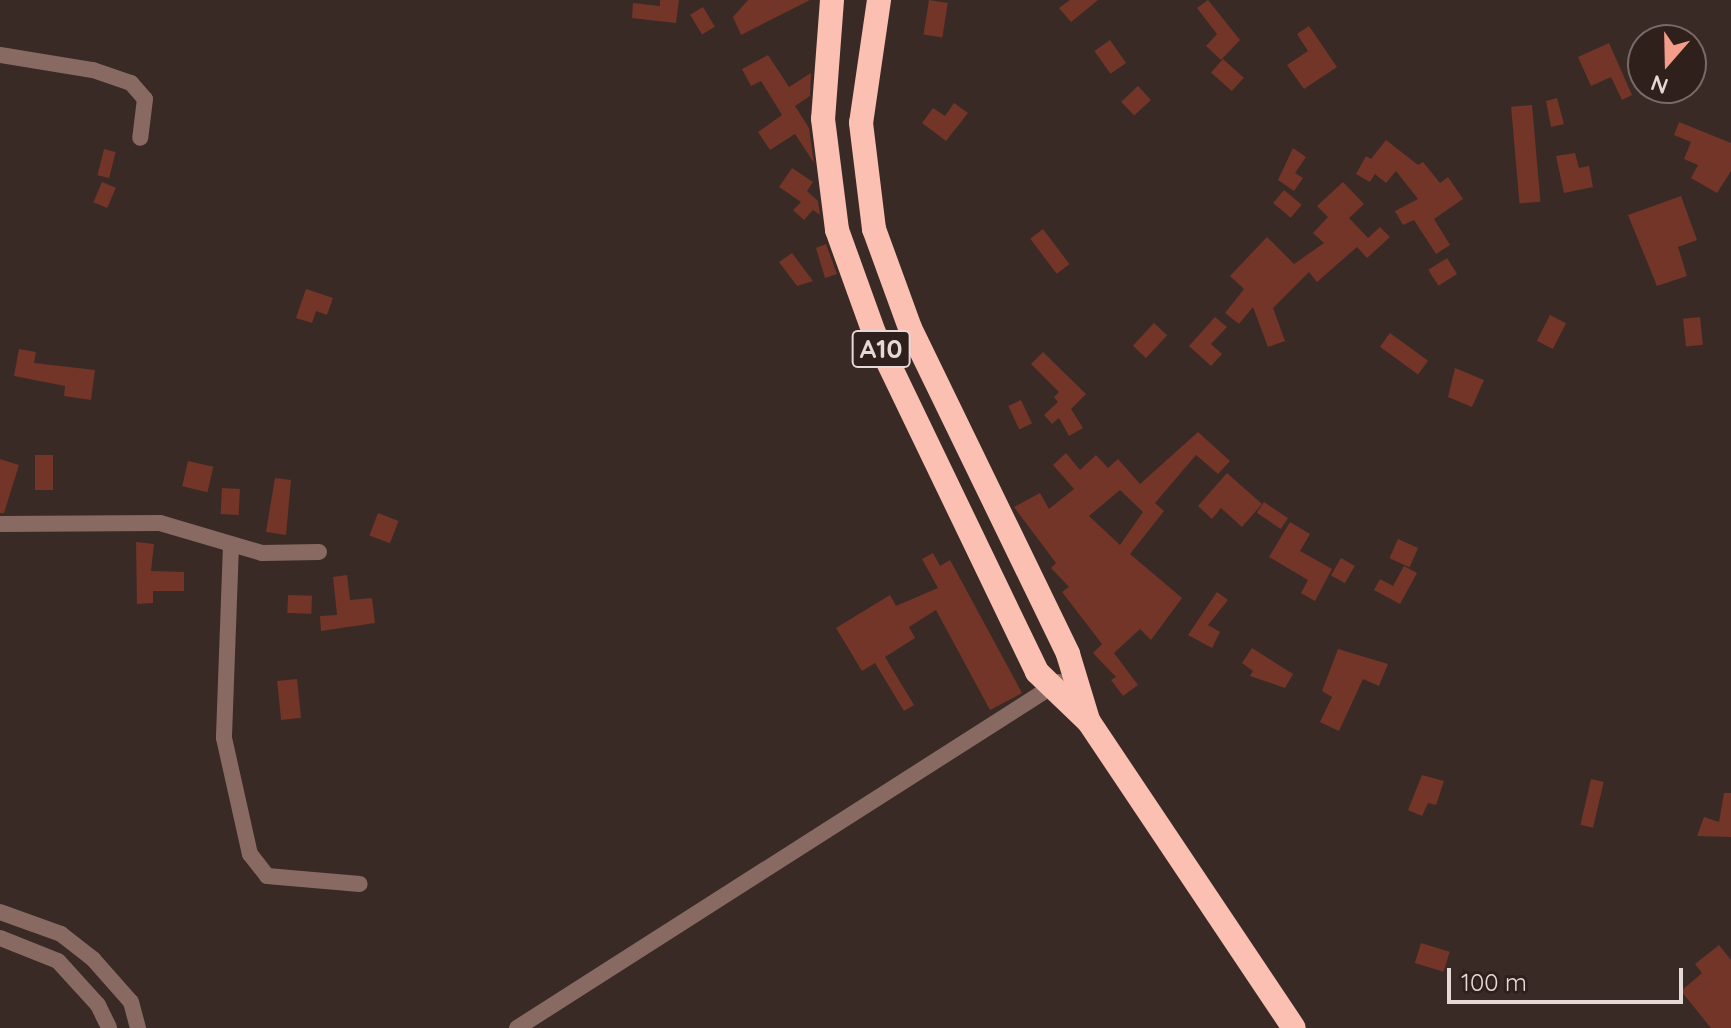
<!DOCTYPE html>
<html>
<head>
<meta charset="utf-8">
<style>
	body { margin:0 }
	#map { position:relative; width:1731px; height:1028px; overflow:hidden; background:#3a2a26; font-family:Quicksand,sans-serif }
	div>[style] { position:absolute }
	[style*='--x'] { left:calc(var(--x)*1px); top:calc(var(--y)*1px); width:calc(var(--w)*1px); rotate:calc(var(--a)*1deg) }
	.building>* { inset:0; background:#723527; transform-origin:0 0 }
	.street>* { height:16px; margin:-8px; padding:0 8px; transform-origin:8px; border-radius:8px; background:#886a63 }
	.highway>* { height:24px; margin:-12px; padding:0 12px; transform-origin:12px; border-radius:12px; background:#fbc0b2 }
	span { translate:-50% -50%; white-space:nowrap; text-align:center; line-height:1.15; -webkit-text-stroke:8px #2f201c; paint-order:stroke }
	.shield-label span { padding:2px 6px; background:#2f201c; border:2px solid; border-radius:6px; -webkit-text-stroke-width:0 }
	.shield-label { font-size:26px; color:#e4d9d7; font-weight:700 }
	.north { position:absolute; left:1627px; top:24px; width:80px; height:80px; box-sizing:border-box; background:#2f201c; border:2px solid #776a67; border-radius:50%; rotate:200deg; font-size:22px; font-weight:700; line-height:32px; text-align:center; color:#e4d9d7 }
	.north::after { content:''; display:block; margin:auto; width:28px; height:36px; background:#f49e89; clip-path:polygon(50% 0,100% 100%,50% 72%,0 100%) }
	.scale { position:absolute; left:1447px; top:968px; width:236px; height:36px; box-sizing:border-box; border:4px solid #e4d9d7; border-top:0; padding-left:10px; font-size:24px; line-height:28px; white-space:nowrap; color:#e4d9d7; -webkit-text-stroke:6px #2f201c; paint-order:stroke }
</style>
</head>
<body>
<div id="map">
	<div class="building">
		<i style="clip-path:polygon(660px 0,679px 0,676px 23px,632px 18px,633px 3px,660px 6px)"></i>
		<i style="clip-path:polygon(748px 0,810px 0,741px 35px,733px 17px)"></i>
		<i style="left:929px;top:0;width:19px;height:35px;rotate:9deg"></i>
		<i style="clip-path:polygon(1070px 0,1098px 0,1071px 22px,1059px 8px)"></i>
		<i style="clip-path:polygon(1208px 0,1240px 40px,1221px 60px,1206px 46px,1217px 34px,1197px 8px)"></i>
		<i style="left:703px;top:7px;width:23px;height:15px;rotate:59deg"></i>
		<i style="clip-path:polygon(1309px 26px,1337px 67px,1304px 89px,1287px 65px,1308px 51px,1297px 34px)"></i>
		<i style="left:1110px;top:40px;width:28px;height:19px;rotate:55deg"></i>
		<i style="clip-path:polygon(1609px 43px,1632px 95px,1622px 100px,1611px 77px,1591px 86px,1578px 57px)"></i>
		<i style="clip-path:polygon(768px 55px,789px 87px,811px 73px,810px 96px,795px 106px,809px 128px,814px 163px,795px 134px,770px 150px,758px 132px,782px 115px,761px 81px,751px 86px,742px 69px)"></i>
		<i style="left:1223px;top:59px;width:28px;height:18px;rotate:42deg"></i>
		<i style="left:1138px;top:86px;width:19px;height:23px;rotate:47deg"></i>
		<i style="clip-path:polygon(1557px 98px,1564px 124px,1551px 127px,1546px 101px)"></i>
		<i style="clip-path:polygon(954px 103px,968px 113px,946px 141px,922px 123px,933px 108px,945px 116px)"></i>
		<i style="left:1532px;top:105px;width:97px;height:21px;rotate:85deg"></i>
		<i style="clip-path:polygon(1679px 122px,1731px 143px,1731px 171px,1717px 193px,1691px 178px,1698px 165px,1684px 159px,1691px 142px,1674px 135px)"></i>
		<i style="clip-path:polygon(1386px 140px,1418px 165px,1423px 162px,1440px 183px,1448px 177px,1463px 199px,1434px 219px,1450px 245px,1436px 254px,1414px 220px,1403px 225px,1395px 211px,1418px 199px,1396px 171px,1386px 183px,1375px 174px,1370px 182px,1356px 174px,1366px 156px,1371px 159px)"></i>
		<i style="clip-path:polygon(1293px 148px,1306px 157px,1295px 173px,1303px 178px,1294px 191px,1278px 180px)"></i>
		<i style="left:104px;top:149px;width:12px;height:27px;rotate:14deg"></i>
		<i style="clip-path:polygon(1575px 153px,1579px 168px,1589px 166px,1593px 187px,1564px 193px,1556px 156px)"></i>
		<i style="clip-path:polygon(792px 168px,813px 182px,807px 191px,818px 201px,820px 215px,813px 210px,804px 220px,793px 210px,801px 202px,779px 187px)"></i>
		<i style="left:102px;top:182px;width:15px;height:22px;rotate:23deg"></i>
		<i style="clip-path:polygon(1343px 182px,1364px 204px,1349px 218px,1368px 238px,1380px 227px,1390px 237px,1367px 258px,1357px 247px,1317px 282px,1309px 272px,1273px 308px,1285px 341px,1268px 347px,1253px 307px,1239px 324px,1225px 313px,1244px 289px,1230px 276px,1267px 237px,1294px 264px,1324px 243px,1313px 233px,1328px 217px,1317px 206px)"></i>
		<i style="left:1284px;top:190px;width:23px;height:17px;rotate:40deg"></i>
		<i style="clip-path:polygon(1681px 196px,1697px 240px,1678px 247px,1687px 276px,1657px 286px,1628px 215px)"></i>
		<i style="left:1043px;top:229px;width:44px;height:16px;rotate:53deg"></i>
		<i style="clip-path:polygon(826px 244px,837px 274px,825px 278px,816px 248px)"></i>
		<i style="clip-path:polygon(792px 253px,813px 281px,797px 286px,779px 262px)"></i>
		<i style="left:1447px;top:258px;width:19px;height:22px;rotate:58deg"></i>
		<i style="clip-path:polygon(306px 289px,333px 298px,327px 315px,316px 311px,312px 323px,296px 318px)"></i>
		<i style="left:1550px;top:315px;width:18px;height:29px;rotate:27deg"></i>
		<i style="clip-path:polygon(1215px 317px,1227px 327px,1211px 344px,1222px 354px,1211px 366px,1189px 346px)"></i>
		<i style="left:1700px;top:317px;width:28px;height:17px;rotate:84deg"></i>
		<i style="left:1154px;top:323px;width:18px;height:31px;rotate:43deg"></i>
		<i style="left:1390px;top:333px;width:47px;height:17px;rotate:36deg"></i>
		<i style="clip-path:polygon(19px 349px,36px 352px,34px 363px,95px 370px,91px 400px,64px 396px,65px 386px,14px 376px)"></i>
		<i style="clip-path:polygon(1043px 352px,1086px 394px,1071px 409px,1083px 428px,1069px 436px,1059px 418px,1052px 424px,1044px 415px,1058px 402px,1054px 397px,1059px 392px,1031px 364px)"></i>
		<i style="clip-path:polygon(1455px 368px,1484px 380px,1472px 407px,1448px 397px)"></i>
		<i style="left:1021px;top:400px;width:26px;height:14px;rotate:65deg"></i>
		<i style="clip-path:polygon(evenodd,1198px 432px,1230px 461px,1218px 474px,1196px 455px,1155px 503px,1164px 511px,1130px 554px,1182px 598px,1151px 640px,1140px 629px,1114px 653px,1138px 685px,1123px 696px,1111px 680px,1116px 677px,1093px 653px,1102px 644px,1062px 592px,1069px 587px,1051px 568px,1056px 563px,1014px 507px,1040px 493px,1049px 509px,1074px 489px,1053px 465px,1066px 453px,1080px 470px,1096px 455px,1108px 468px,1118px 459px,1140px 484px,1198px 432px,1120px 490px,1143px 512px,1120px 545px,1089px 516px,1120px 490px)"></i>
		<i style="left:35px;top:455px;width:18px;height:35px"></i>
		<i style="clip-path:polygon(0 459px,19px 465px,4px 513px,0 513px)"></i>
		<i style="left:188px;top:461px;width:26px;height:26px;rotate:13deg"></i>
		<i style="clip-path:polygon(1227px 473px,1262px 504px,1242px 527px,1221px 508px,1212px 519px,1198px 506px)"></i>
		<i style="clip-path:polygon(275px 478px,291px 480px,286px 535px,266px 532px)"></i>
		<i style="left:222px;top:488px;width:18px;height:26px;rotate:3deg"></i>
		<i style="left:1264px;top:502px;width:29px;height:13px;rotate:34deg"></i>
		<i style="left:378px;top:513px;width:22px;height:24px;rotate:21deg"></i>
		<i style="clip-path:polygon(1290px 522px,1310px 534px,1300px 551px,1332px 569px,1315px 601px,1301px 593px,1308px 580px,1269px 557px)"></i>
		<i style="left:1398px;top:539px;width:22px;height:21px;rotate:24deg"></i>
		<i style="clip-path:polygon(136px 542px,154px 544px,151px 571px,184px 572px,184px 591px,153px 591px,153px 603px,137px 604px)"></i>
		<i style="clip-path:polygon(933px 553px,940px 566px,950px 560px,1022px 693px,990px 710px,936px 610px,909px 627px,915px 638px,885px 657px,914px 705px,904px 711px,875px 663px,862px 671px,836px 628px,890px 595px,896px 606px,938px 588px,922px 559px)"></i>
		<i style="left:1341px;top:558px;width:16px;height:20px;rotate:30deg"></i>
		<i style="clip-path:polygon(1404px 566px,1417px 573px,1400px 604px,1374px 590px,1380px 579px,1393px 586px)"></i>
		<i style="clip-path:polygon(347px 575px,350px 600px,372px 598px,375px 623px,321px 631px,320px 616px,337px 615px,333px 577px)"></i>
		<i style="clip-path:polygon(1217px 592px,1228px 600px,1208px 625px,1220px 632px,1212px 648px,1188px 635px)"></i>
		<i style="left:288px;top:595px;width:24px;height:18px;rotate:2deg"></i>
		<i style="clip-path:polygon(1252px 648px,1293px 674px,1285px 688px,1250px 676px,1253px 671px,1242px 663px)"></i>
		<i style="clip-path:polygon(1338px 649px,1388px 664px,1379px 686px,1363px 679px,1339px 731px,1320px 722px,1332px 697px,1322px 691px)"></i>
		<i style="left:297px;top:679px;width:39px;height:20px;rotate:84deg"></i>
		<i style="clip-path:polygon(1422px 775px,1444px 781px,1436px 805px,1428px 803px,1422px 816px,1408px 810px)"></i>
		<i style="left:1591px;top:779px;width:13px;height:47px;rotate:13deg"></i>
		<i style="clip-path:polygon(1724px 793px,1731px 793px,1731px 837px,1697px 836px,1704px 817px,1719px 822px)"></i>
		<i style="left:1421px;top:943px;width:30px;height:21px;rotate:17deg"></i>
		<i style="clip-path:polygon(1719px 945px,1731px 960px,1731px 1028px,1711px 1028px,1681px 991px,1702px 973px,1695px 964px)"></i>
	</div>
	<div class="street">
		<i style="--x:0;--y:55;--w:94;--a:9.2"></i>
		<i style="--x:93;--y:70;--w:40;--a:18.9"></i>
		<i style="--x:131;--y:83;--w:21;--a:49"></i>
		<i style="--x:145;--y:99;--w:39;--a:97"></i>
		<i style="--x:0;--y:524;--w:160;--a:-0.4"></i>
		<i style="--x:160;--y:523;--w:106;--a:16.4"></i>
		<i style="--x:262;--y:553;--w:57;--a:-1"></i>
		<i style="--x:231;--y:545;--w:193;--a:92.1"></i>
		<i style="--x:224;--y:738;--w:119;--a:77.4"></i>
		<i style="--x:250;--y:854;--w:28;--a:52"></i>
		<i style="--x:267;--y:876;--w:93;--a:4.9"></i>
		<i style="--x:0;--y:912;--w:65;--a:19.8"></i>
		<i style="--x:61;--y:934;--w:41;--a:38"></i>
		<i style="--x:93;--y:959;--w:57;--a:48.5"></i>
		<i style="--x:131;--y:1002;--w:27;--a:75"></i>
		<i style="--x:0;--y:938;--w:62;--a:21.6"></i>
		<i style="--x:58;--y:961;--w:59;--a:47.7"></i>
		<i style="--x:98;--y:1005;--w:25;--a:64"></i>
		<i style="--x:517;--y:1028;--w:643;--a:-32.55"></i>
	</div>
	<div class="highway">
		<i style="--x:832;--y:0;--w:119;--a:94.3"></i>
		<i style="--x:823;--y:119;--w:112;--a:82.8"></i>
		<i style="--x:837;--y:230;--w:109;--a:70.2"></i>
		<i style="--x:874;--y:333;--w:376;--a:64.3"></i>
		<i style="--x:1037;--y:672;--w:72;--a:43.9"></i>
		<i style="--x:1089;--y:722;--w:368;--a:56.2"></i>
		<i style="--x:879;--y:0;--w:124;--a:98.3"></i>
		<i style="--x:861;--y:123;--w:107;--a:83"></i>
		<i style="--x:874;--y:229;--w:105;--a:70"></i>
		<i style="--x:910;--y:328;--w:362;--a:64.1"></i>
		<i style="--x:1068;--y:654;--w:69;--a:73.1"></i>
	</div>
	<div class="shield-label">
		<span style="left:881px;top:349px">A10</span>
	</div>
	<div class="north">N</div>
	<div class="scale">100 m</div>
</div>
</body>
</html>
